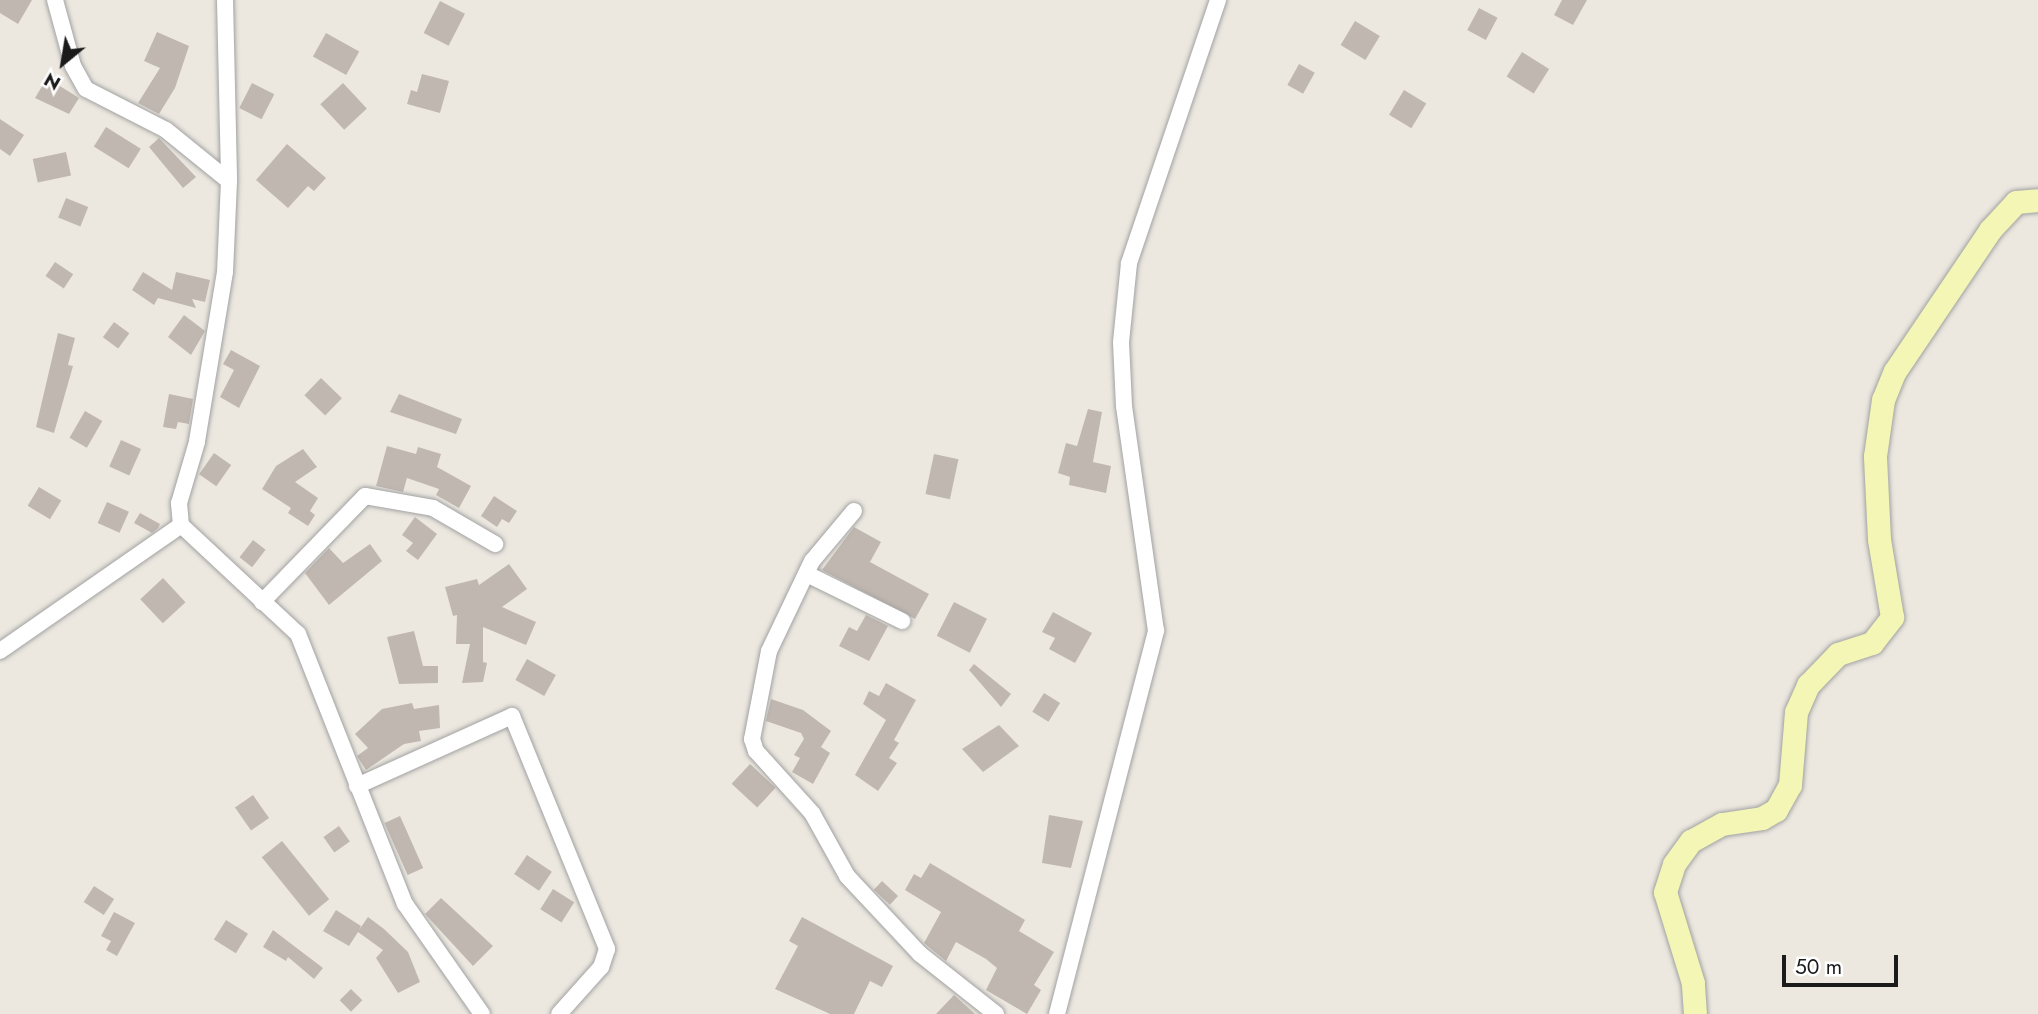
<!DOCTYPE html>
<html>
<head>
<meta charset="utf-8">
<style>
	body { margin:0 }
	#map { position:relative; width:2038px; height:1014px; overflow:hidden; background:#ece8e0; font-family:Jost,sans-serif }
	div>[style] { position:absolute }
	[style*='--x'] { left:calc(var(--x)*1px); top:calc(var(--y)*1px); width:calc(var(--w)*1px); rotate:calc(var(--a)*1deg) }
	.building>* { inset:0; background:#c0b7b0; transform-origin:0 0 }
	.roads { filter:drop-shadow(0 0 2px #a2a2a2) drop-shadow(0 0 2px #a2a2a2) }
	.minor>* { height:16px; margin:-8px; padding:0 8px; transform-origin:8px; border-radius:8px; background:#fff }
	.secondary>* { height:23px; margin:-11.5px; padding:0 11.5px; transform-origin:11.5px; border-radius:11.5px; background:#f3f6b4 }
	span { translate:-50% -50%; white-space:nowrap; text-align:center; line-height:1.15; -webkit-text-stroke:5px #fff; paint-order:stroke }
	.north { position:absolute; left:28px; top:28px; width:70px; height:70px; -webkit-text-stroke:5px #fff; paint-order:stroke; rotate:210deg; font-size:19px; font-weight:700; line-height:28px; text-align:center; color:#1b1b1b }
	.north::after { content:''; display:block; margin:auto; width:24px; height:32px; background:#1b1b1b; clip-path:polygon(50% 0,100% 100%,50% 72%,0 100%) }
	.scale { position:absolute; left:1782px; top:955px; width:116px; height:32px; box-sizing:border-box; border:4px solid #1b1b1b; border-top:0; padding-left:9px; font-size:21px; line-height:24px; white-space:nowrap; color:#1b1b1b; -webkit-text-stroke:5px #fff; paint-order:stroke }
</style>
</head>
<body>
<div id="map">
	<div class="building">
		<i style="clip-path:polygon(0 0,32px 0,18px 24px,0 13px)"></i>
		<i style="clip-path:polygon(1562px 0,1587px 0,1573px 25px,1554px 15px)"></i>
		<i style="left:440px;top:1px;width:28px;height:36px;rotate:27deg"></i>
		<i style="left:1479px;top:8px;width:21px;height:25px;rotate:28deg"></i>
		<i style="left:1355px;top:21px;width:29px;height:28px;rotate:31deg"></i>
		<i style="clip-path:polygon(157px 32px,189px 46px,175px 88px,159px 114px,138px 103px,160px 68px,144px 61px)"></i>
		<i style="left:326px;top:33px;width:38px;height:27px;rotate:29deg"></i>
		<i style="left:1522px;top:52px;width:32px;height:29px;rotate:32deg"></i>
		<i style="left:1299px;top:64px;width:18px;height:24px;rotate:29deg"></i>
		<i style="clip-path:polygon(422px 74px,449px 81px,440px 113px,407px 104px,411px 90px,417px 92px)"></i>
		<i style="clip-path:polygon(47px 78px,79px 98px,69px 114px,35px 98px)"></i>
		<i style="left:252px;top:83px;width:25px;height:28px;rotate:27deg"></i>
		<i style="left:343px;top:83px;width:35px;height:31px;rotate:47deg"></i>
		<i style="left:1404px;top:90px;width:26px;height:29px;rotate:31deg"></i>
		<i style="clip-path:polygon(0 119px,24px 135px,10px 156px,0 149px)"></i>
		<i style="left:106px;top:127px;width:41px;height:23px;rotate:32deg"></i>
		<i style="clip-path:polygon(159px 138px,196px 177px,183px 188px,149px 147px)"></i>
		<i style="clip-path:polygon(287px 144px,326px 178px,314px 191px,308px 186px,288px 208px,256px 180px)"></i>
		<i style="left:66px;top:152px;width:24px;height:34px;rotate:78deg"></i>
		<i style="left:66px;top:198px;width:24px;height:21px;rotate:22deg"></i>
		<i style="left:55px;top:262px;width:22px;height:17px;rotate:34deg"></i>
		<i style="clip-path:polygon(143px 272px,172px 290px,176px 272px,210px 280px,205px 302px,192px 299px,196px 308px,158px 298px,154px 305px,132px 290px)"></i>
		<i style="clip-path:polygon(184px 315px,205px 331px,191px 355px,168px 337px)"></i>
		<i style="left:114px;top:322px;width:19px;height:19px;rotate:36deg"></i>
		<i style="clip-path:polygon(58px 333px,75px 338px,68px 365px,73px 366px,54px 433px,36px 427px)"></i>
		<i style="clip-path:polygon(231px 350px,260px 366px,239px 408px,220px 397px,234px 370px,223px 364px)"></i>
		<i style="left:321px;top:378px;width:29px;height:24px;rotate:44deg"></i>
		<i style="clip-path:polygon(169px 394px,193px 399px,189px 424px,178px 422px,176px 429px,163px 427px)"></i>
		<i style="clip-path:polygon(399px 394px,462px 419px,456px 434px,390px 412px)"></i>
		<i style="clip-path:polygon(1088px 409px,1102px 412px,1093px 462px,1111px 466px,1106px 493px,1069px 485px,1070px 477px,1058px 473px,1066px 443px,1077px 446px)"></i>
		<i style="left:85px;top:411px;width:20px;height:31px;rotate:30deg"></i>
		<i style="left:121px;top:440px;width:22px;height:29px;rotate:24deg"></i>
		<i style="clip-path:polygon(387px 446px,416px 454px,418px 447px,441px 454px,437px 467px,471px 486px,459px 508px,436px 495px,439px 489px,407px 478px,403px 492px,376px 486px)"></i>
		<i style="clip-path:polygon(303px 449px,317px 467px,295px 482px,318px 498px,310px 511px,315px 515px,308px 526px,288px 513px,291px 508px,262px 489px,276px 466px)"></i>
		<i style="left:214px;top:453px;width:21px;height:26px;rotate:35deg"></i>
		<i style="left:934px;top:454px;width:25px;height:41px;rotate:12deg"></i>
		<i style="left:39px;top:487px;width:26px;height:22px;rotate:31deg"></i>
		<i style="clip-path:polygon(494px 496px,517px 511px,509px 523px,502px 519px,497px 527px,481px 516px)"></i>
		<i style="left:107px;top:502px;width:24px;height:23px;rotate:24deg"></i>
		<i style="clip-path:polygon(140px 513px,160px 524px,158px 528px,152px 533px,134px 523px)"></i>
		<i style="clip-path:polygon(415px 517px,437px 534px,418px 560px,406px 551px,413px 543px,402px 535px)"></i>
		<i style="clip-path:polygon(854px 527px,881px 542px,870px 562px,929px 594px,915px 619px,822px 570px)"></i>
		<i style="left:253px;top:540px;width:16px;height:22px;rotate:38deg"></i>
		<i style="clip-path:polygon(370px 544px,382px 561px,329px 605px,305px 573px,329px 548px,343px 563px)"></i>
		<i style="clip-path:polygon(509px 564px,527px 589px,502px 607px,536px 622px,526px 645px,483px 627px,483px 662px,487px 663px,483px 682px,462px 683px,470px 644px,456px 644px,457px 615px,453px 616px,445px 587px,477px 579px,479px 585px)"></i>
		<i style="left:163px;top:578px;width:33px;height:31px;rotate:47deg"></i>
		<i style="left:954px;top:602px;width:37px;height:38px;rotate:27deg"></i>
		<i style="clip-path:polygon(1053px 612px,1092px 633px,1075px 663px,1049px 649px,1055px 638px,1042px 632px)"></i>
		<i style="clip-path:polygon(866px 615px,888px 626px,869px 661px,839px 646px,849px 627px,857px 631px)"></i>
		<i style="clip-path:polygon(414px 631px,423px 666px,438px 666px,438px 683px,399px 684px,387px 637px)"></i>
		<i style="left:527px;top:659px;width:33px;height:24px;rotate:29deg"></i>
		<i style="clip-path:polygon(974px 664px,1011px 694px,1001px 707px,969px 670px)"></i>
		<i style="clip-path:polygon(886px 683px,916px 700px,894px 740px,899px 743px,889px 758px,897px 763px,878px 791px,855px 775px,886px 720px,863px 704px,869px 691px,879px 696px)"></i>
		<i style="left:1044px;top:693px;width:19px;height:22px;rotate:32deg"></i>
		<i style="clip-path:polygon(771px 699px,803px 710px,831px 731px,821px 747px,830px 753px,813px 784px,792px 772px,800px 758px,794px 755px,804px 739px,801px 733px,766px 721px)"></i>
		<i style="clip-path:polygon(412px 703px,414px 709px,439px 705px,440px 728px,419px 731px,421px 741px,404px 744px,366px 770px,357px 756px,368px 748px,355px 734px,382px 709px)"></i>
		<i style="clip-path:polygon(999px 725px,1019px 746px,983px 772px,962px 749px)"></i>
		<i style="left:750px;top:764px;width:35px;height:27px;rotate:43deg"></i>
		<i style="left:253px;top:795px;width:28px;height:22px;rotate:55deg"></i>
		<i style="clip-path:polygon(1049px 815px,1083px 821px,1071px 868px,1042px 863px)"></i>
		<i style="left:400px;top:816px;width:57px;height:17px;rotate:66deg"></i>
		<i style="left:339px;top:826px;width:19px;height:19px;rotate:55deg"></i>
		<i style="left:282px;top:841px;width:75px;height:26px;rotate:51deg"></i>
		<i style="left:527px;top:855px;width:30px;height:23px;rotate:34deg"></i>
		<i style="clip-path:polygon(930px 863px,1025px 920px,1019px 931px,1054px 952px,1034px 985px,1041px 990px,1027px 1014px,986px 990px,997px 968px,986px 959px,956px 942px,946px 961px,924px 943px,941px 912px,905px 890px,914px 874px,921px 878px)"></i>
		<i style="left:882px;top:881px;width:22px;height:12px;rotate:43deg"></i>
		<i style="left:94px;top:886px;width:24px;height:19px;rotate:33deg"></i>
		<i style="left:553px;top:889px;width:25px;height:24px;rotate:32deg"></i>
		<i style="clip-path:polygon(441px 898px,493px 946px,473px 966px,425px 914px)"></i>
		<i style="clip-path:polygon(336px 910px,361px 926px,359px 930px,368px 917px,384px 929px,408px 952px,420px 982px,398px 993px,376px 958px,383px 950px,358px 932px,349px 946px,323px 931px)"></i>
		<i style="clip-path:polygon(114px 912px,135px 923px,117px 956px,106px 950px,111px 941px,101px 936px)"></i>
		<i style="clip-path:polygon(802px 917px,893px 966px,882px 987px,870px 981px,854px 1014px,830px 1014px,775px 989px,798px 946px,789px 941px)"></i>
		<i style="left:226px;top:920px;width:26px;height:23px;rotate:32deg"></i>
		<i style="clip-path:polygon(273px 930px,323px 968px,314px 979px,288px 957px,286px 961px,263px 947px)"></i>
		<i style="left:351px;top:989px;width:16px;height:16px;rotate:45deg"></i>
		<i style="clip-path:polygon(954px 995px,975px 1014px,936px 1014px)"></i>
	</div>
	<div class="roads">
		<div class="minor">
			<i style="--x:55;--y:0;--w:68;--a:74.7"></i>
			<i style="--x:73;--y:66;--w:26;--a:61"></i>
			<i style="--x:86;--y:89;--w:90;--a:27.1"></i>
			<i style="--x:166;--y:130;--w:81;--a:39"></i>
			<i style="--x:225;--y:0;--w:181;--a:88.7"></i>
			<i style="--x:229;--y:181;--w:91;--a:92.5"></i>
			<i style="--x:225;--y:272;--w:172;--a:99.4"></i>
			<i style="--x:197;--y:442;--w:64;--a:106.4"></i>
			<i style="--x:179;--y:503;--w:22;--a:85"></i>
			<i style="--x:181;--y:525;--w:160;--a:43"></i>
			<i style="--x:298;--y:634;--w:290;--a:68.4"></i>
			<i style="--x:405;--y:904;--w:134;--a:55"></i>
			<i style="--x:854;--y:511;--w:65;--a:130"></i>
			<i style="--x:812;--y:561;--w:100;--a:115.5"></i>
			<i style="--x:769;--y:651;--w:90;--a:100.9"></i>
			<i style="--x:752;--y:739;--w:13;--a:72"></i>
			<i style="--x:756;--y:751;--w:84;--a:47.9"></i>
			<i style="--x:812;--y:813;--w:72;--a:60.9"></i>
			<i style="--x:847;--y:876;--w:107;--a:46.9"></i>
			<i style="--x:920;--y:954;--w:97;--a:38.3"></i>
			<i style="--x:809;--y:575;--w:104;--a:26.3"></i>
			<i style="--x:262;--y:602;--w:148;--a:-45.8"></i>
			<i style="--x:365;--y:496;--w:69;--a:10"></i>
			<i style="--x:433;--y:508;--w:72;--a:30.1"></i>
			<i style="--x:0;--y:651;--w:221;--a:-34.8"></i>
			<i style="--x:357;--y:786;--w:170;--a:-24.3"></i>
			<i style="--x:512;--y:716;--w:252;--a:67.8"></i>
			<i style="--x:607;--y:949;--w:19;--a:108"></i>
			<i style="--x:601;--y:967;--w:63;--a:131.8"></i>
			<i style="--x:1057;--y:1014;--w:396;--a:-75.5"></i>
			<i style="--x:1156;--y:631;--w:227;--a:-98.1"></i>
			<i style="--x:1124;--y:406;--w:64;--a:-92.7"></i>
			<i style="--x:1121;--y:342;--w:79;--a:-84.2"></i>
			<i style="--x:1129;--y:263;--w:278;--a:-71.3"></i>
		</div>
		<div class="secondary">
			<i style="--x:1695;--y:1014;--w:31;--a:-94"></i>
			<i style="--x:1693;--y:983;--w:95;--a:-107.1"></i>
			<i style="--x:1665;--y:892;--w:29;--a:-72"></i>
			<i style="--x:1674;--y:864;--w:29;--a:-54"></i>
			<i style="--x:1691;--y:841;--w:35;--a:-29"></i>
			<i style="--x:1722;--y:824;--w:40;--a:-8.5"></i>
			<i style="--x:1762;--y:818;--w:16;--a:-30"></i>
			<i style="--x:1776;--y:810;--w:29;--a:-61"></i>
			<i style="--x:1790;--y:785;--w:73;--a:-85.3"></i>
			<i style="--x:1796;--y:712;--w:30;--a:-66"></i>
			<i style="--x:1808;--y:685;--w:43;--a:-45.9"></i>
			<i style="--x:1838;--y:654;--w:36;--a:-18"></i>
			<i style="--x:1872;--y:643;--w:33;--a:-52"></i>
			<i style="--x:1892;--y:617;--w:79;--a:-99.5"></i>
			<i style="--x:1879;--y:539;--w:83;--a:-92.8"></i>
			<i style="--x:1875;--y:456;--w:57;--a:-81.9"></i>
			<i style="--x:1883;--y:400;--w:31;--a:-68"></i>
			<i style="--x:1895;--y:371;--w:170;--a:-56"></i>
			<i style="--x:1990;--y:230;--w:38;--a:-47"></i>
			<i style="--x:2016;--y:202;--w:22;--a:-5"></i>
		</div>
	</div>
	<div class="north">N</div>
	<div class="scale">50 m</div>
</div>
</body>
</html>
